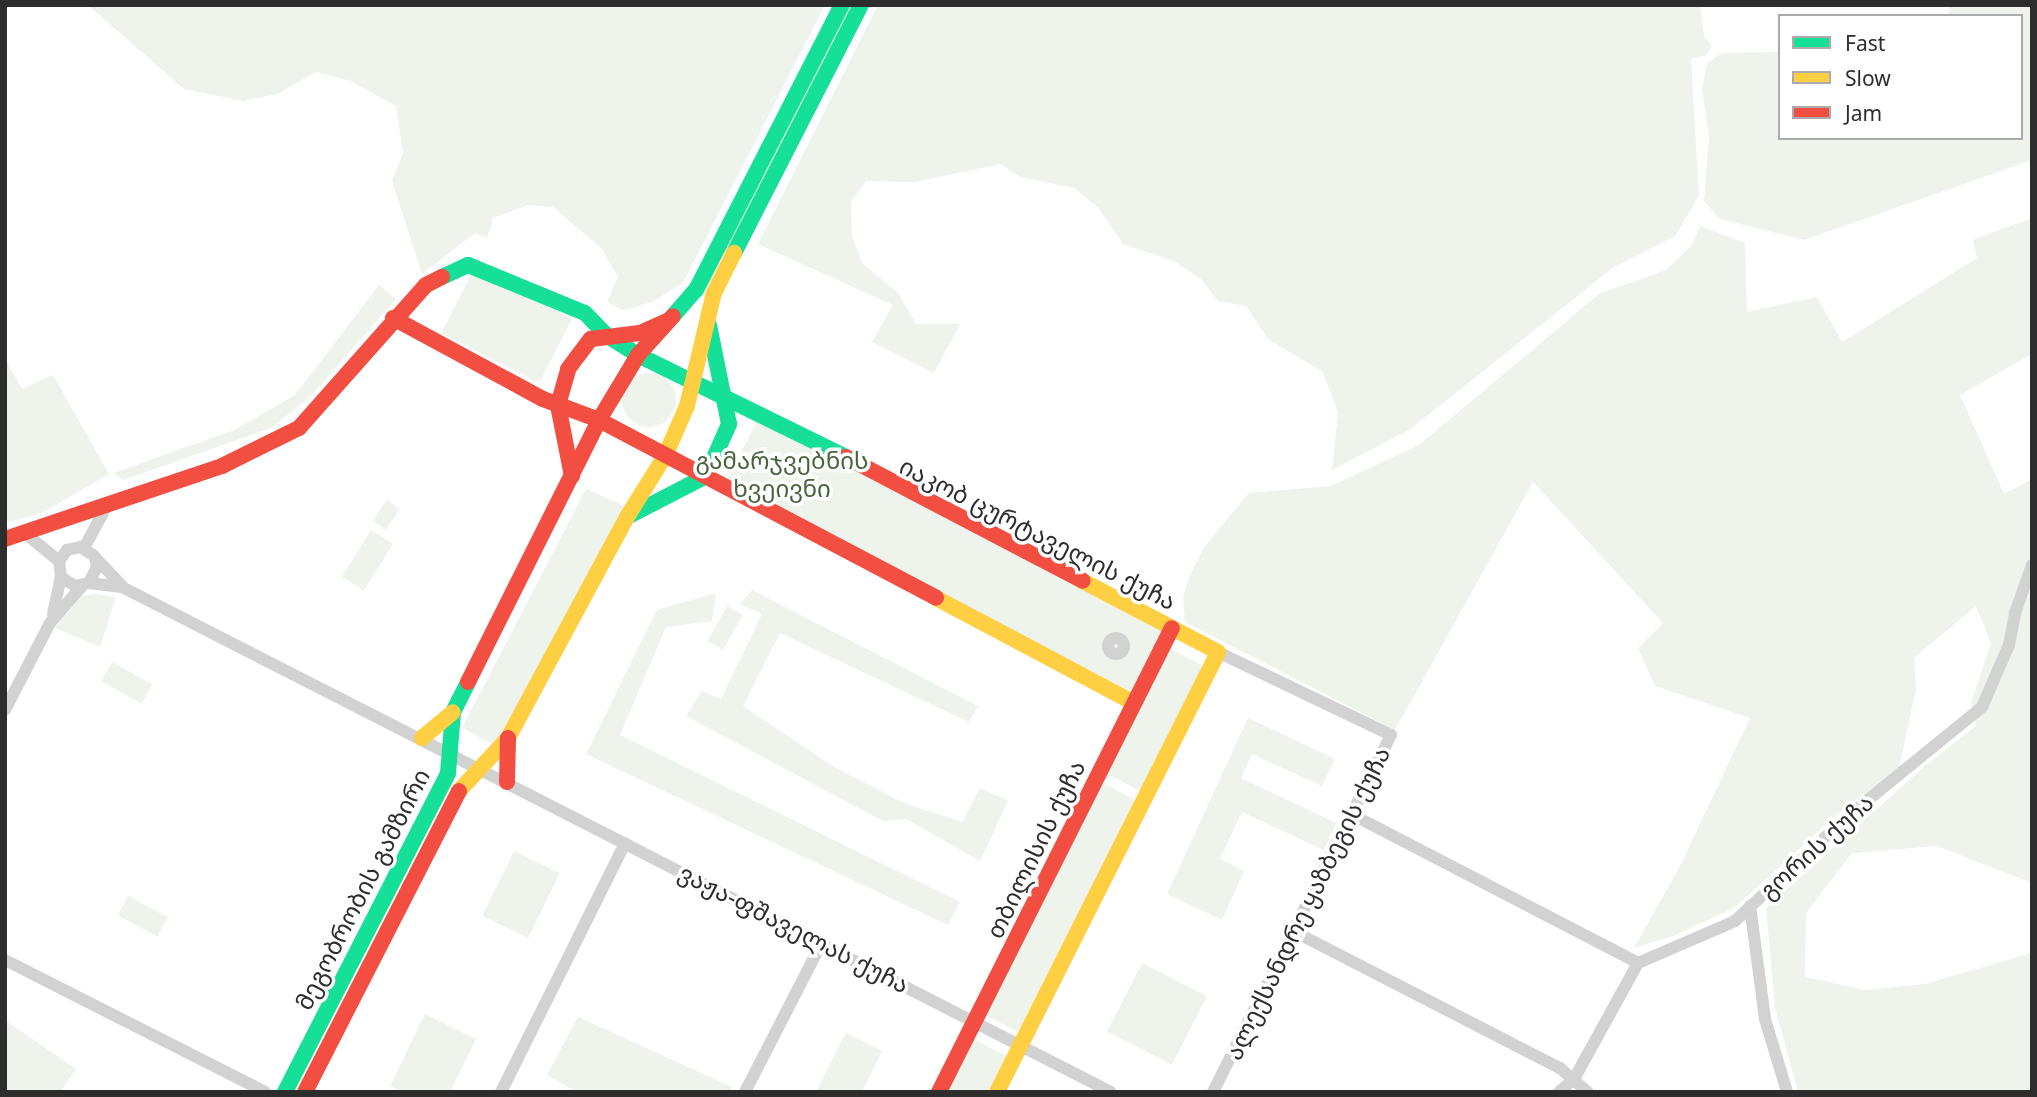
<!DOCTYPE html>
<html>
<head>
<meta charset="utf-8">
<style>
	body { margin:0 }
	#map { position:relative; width:2037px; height:1097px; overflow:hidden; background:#fff; font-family:"Noto Sans","Noto Sans Georgian",sans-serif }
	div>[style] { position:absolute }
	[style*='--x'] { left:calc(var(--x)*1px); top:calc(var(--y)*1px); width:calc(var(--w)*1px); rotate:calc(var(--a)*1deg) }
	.green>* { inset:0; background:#eef3eb; transform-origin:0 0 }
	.round { border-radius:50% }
	.street>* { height:12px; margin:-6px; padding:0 6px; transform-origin:6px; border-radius:6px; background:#d2d2d2 }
	.street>.ring { margin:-6px; padding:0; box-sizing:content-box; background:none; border:12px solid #d2d2d2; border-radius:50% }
	.fast>* { height:16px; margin:-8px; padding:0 8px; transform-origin:8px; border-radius:8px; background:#16e098 }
	.slow>* { height:16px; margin:-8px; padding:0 8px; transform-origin:8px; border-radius:8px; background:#ffcf43 }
	.jam>* { height:16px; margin:-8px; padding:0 8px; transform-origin:8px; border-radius:8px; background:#f24e42 }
	span { translate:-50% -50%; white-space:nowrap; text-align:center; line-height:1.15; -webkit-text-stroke:7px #fff; paint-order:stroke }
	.park-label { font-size:24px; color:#47653d }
	.street-label { font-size:24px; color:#2d2d2d }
	.frame { position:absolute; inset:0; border:7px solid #2d2d2d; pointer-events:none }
	.legend { position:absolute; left:1778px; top:14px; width:245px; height:126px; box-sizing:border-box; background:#fff; border:2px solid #ababab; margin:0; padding:9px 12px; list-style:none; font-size:21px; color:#2d2d2d }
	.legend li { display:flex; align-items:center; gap:14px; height:35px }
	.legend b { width:35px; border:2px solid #ababab }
</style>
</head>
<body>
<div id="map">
	<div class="green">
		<i style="clip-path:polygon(88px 5px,825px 5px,683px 283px,652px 302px,623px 310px,607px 302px,618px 277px,601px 248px,553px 207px,528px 205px,493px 218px,487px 238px,475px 233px,422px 274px,392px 181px,403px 153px,396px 106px,351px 81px,316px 72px,277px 94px,243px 101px,184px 89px)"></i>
		<i style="clip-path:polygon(878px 5px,1700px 5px,1704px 36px,1712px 46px,1705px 56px,1691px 58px,1699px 196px,1675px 236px,1614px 267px,1409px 430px,1332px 470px,1338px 413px,1323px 372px,1268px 339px,1246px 306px,1218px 301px,1202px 280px,1176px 262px,1123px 244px,1098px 207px,1074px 188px,1020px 177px,1001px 164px,914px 182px,866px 181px,851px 202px,852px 237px,863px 264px,898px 293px,916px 324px,960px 324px,934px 373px,872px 342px,893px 305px,758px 244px)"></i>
		<i style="clip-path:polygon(1950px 5px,2032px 5px,2032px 160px,1804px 240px,1720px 219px,1704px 201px,1709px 136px,1702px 89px,1707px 63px,1722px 53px,1780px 52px,1780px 138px,2021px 138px,2021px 16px,1938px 16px,1949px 13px)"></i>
		<i style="clip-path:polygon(2032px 218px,2032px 354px,1960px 395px,2004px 494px,2032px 479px,2032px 883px,1937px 846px,1852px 853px,1806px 913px,1805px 977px,1865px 990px,1925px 984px,2032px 953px,2032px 1092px,1798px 1092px,1775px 1008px,1766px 908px,1926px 765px,1976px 726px,1971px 703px,1991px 643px,1976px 606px,1914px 658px,1916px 689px,1899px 768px,1833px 818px,1734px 908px,1673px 936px,1634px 948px,1681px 864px,1750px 718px,1655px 686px,1638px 648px,1663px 623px,1533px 482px,1395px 730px,1185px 622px,1183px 596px,1190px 575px,1205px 546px,1249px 493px,1331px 486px,1419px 445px,1599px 294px,1666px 270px,1693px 244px,1700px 226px,1745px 243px,1747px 312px,1817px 297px,1842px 342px,1977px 258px,1973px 240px)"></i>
		<i style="left:474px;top:269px;width:110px;height:72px;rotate:27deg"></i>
		<i style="clip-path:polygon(379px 285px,396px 299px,309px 398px,271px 428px,123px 480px,114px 473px,234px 430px,295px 395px)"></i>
		<i style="clip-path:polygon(5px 358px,22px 389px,53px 375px,109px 474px,42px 513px,5px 523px)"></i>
		<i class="round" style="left:622px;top:373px;width:54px;height:54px"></i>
		<i style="left:757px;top:421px;width:456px;height:71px;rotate:27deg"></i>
		<i style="clip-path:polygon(586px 489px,629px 508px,498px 747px,462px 728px)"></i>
		<i style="left:387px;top:500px;width:16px;height:25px;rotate:35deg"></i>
		<i style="left:371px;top:530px;width:26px;height:55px;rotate:32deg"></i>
		<i style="clip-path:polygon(752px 590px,978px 706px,969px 722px,780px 633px,743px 706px,834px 767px,904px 803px,962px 822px,980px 788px,1008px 801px,980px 861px,906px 819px,883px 821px,686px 716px,702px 691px,721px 699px,762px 614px,740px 604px)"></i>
		<i style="clip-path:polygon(716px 593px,712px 621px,666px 627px,620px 735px,960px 902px,948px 925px,586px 754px,657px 610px)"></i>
		<i style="clip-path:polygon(96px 594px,116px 597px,100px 647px,55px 628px,82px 596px)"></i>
		<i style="left:727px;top:606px;width:18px;height:40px;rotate:29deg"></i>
		<i style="left:1168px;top:648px;width:40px;height:140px;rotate:27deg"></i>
		<i style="left:112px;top:662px;width:46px;height:22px;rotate:29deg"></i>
		<i style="clip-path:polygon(1248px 718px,1335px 759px,1322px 786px,1252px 754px,1241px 778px,1336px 823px,1324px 850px,1242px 812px,1220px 859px,1244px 871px,1222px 920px,1167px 894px)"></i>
		<i style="left:1102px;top:783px;width:38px;height:260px;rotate:27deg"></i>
		<i style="left:514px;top:851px;width:51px;height:72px;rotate:26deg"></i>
		<i style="left:128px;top:896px;width:45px;height:22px;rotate:28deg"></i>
		<i style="left:1142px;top:963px;width:73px;height:77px;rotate:27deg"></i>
		<i style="clip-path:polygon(425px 1014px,476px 1039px,450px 1092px,403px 1092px,390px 1086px)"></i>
		<i style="clip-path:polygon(578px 1017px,732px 1087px,730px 1092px,577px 1092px,547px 1075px)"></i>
		<i style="clip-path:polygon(5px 1020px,76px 1069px,60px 1092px,5px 1092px)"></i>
		<i style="clip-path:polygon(846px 1033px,882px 1051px,862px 1092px,816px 1092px)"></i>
		<i style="clip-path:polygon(974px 1039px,1006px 1056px,988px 1092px,947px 1092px)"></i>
	</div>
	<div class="street">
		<i style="--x:26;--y:534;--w:43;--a:39.3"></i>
		<i style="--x:84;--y:548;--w:52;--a:-61.5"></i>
		<i style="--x:95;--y:557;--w:10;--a:79"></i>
		<i style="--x:97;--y:567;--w:18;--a:117"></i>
		<i style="--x:89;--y:583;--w:14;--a:168"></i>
		<i style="--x:75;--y:586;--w:17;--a:-147"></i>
		<i style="--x:61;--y:577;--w:16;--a:-97"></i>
		<i style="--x:59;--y:561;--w:14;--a:-54"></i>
		<i style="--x:67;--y:550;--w:13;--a:-13"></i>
		<i style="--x:80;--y:547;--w:15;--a:32"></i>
		<i style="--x:93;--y:555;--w:42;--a:46.9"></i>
		<i style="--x:89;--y:583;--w:33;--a:7"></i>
		<i style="--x:122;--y:587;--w:1110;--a:27.05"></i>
		<i style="--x:53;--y:614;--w:38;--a:-78"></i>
		<i class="ring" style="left:1108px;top:638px;width:4px;height:4px"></i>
		<i style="--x:5;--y:710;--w:98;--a:-62.7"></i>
		<i style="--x:50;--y:623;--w:49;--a:-49.1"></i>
		<i style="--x:1351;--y:814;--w:323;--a:27.4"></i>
		<i style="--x:1750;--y:906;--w:114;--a:82.4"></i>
		<i style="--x:1765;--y:1019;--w:76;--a:73.2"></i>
		<i style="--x:1293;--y:931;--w:300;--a:27.2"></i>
		<i style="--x:1560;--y:1068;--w:37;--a:41"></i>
		<i style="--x:5;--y:960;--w:292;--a:26.9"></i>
		<i style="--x:501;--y:1092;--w:278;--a:-63.5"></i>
		<i style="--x:745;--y:1092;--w:169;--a:-62.8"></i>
		<i style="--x:1213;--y:1092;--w:399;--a:-63.5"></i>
		<i style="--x:1391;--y:735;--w:192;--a:-154.4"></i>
		<i style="--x:1559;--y:1092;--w:20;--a:-41"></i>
		<i style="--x:1574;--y:1079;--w:132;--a:-61.1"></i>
		<i style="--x:1638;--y:963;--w:106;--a:-23.4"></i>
		<i style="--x:1735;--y:921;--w:154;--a:-42.9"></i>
		<i style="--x:1848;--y:816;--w:173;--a:-39.1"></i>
		<i style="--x:1982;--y:707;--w:68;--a:-66.5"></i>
		<i style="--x:2009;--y:645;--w:33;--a:-79"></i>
		<i style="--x:2015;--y:613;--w:51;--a:-70.5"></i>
	</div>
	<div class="fast">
		<i style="--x:734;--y:253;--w:279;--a:-62.9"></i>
		<i style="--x:442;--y:277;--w:29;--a:-25"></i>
		<i style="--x:468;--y:265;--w:126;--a:22.3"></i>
		<i style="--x:585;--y:313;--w:30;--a:46"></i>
		<i style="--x:606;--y:335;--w:38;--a:32"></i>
		<i style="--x:638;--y:355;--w:232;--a:26.1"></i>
		<i style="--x:673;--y:316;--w:35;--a:-49"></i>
		<i style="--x:696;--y:290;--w:320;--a:-62.9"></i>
		<i style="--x:627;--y:517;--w:89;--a:-27.4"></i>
		<i style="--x:706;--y:476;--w:57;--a:-66.1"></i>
		<i style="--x:729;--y:424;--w:101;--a:-101.4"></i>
		<i style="--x:285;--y:1092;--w:358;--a:-62.9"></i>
		<i style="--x:448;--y:773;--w:61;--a:-85.3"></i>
		<i style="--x:453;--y:712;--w:34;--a:-63"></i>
	</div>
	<div class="slow">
		<i style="--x:936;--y:598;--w:224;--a:27.9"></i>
		<i style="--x:422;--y:738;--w:40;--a:-40"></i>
		<i style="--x:459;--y:791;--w:72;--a:-47.2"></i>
		<i style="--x:508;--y:738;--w:251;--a:-61.7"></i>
		<i style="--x:627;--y:517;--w:72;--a:-58.1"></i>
		<i style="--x:665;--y:456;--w:55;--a:-66.3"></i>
		<i style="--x:687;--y:406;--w:116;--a:-76.6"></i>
		<i style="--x:714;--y:293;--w:45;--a:-63.4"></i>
		<i style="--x:997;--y:1092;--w:492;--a:-63.3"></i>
		<i style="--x:1218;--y:652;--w:153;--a:-152.3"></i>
	</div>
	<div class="jam">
		<i style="--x:393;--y:318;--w:170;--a:28.4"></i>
		<i style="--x:543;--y:399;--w:60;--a:20.6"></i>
		<i style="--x:599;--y:420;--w:381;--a:27.8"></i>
		<i style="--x:846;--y:457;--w:267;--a:27.6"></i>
		<i style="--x:572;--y:476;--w:72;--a:-101.2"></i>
		<i style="--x:558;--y:405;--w:37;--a:-74"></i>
		<i style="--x:568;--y:369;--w:38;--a:-53"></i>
		<i style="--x:591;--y:339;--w:49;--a:-7"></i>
		<i style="--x:640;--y:333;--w:30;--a:-24"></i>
		<i style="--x:5;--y:539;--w:229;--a:-18.6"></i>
		<i style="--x:222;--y:466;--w:86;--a:-26.3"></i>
		<i style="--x:299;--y:428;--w:191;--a:-48.4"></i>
		<i style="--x:426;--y:285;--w:18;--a:-27"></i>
		<i style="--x:468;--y:682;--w:293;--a:-63.4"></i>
		<i style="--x:599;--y:420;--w:76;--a:-59"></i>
		<i style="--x:638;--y:355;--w:52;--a:-48.1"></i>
		<i style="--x:507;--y:782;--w:44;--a:-88.7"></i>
		<i style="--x:305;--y:1092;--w:338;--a:-62.9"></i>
		<i style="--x:939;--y:1092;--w:519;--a:-63.34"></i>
	</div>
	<div class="park-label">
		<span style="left:782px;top:474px">გამარჯვებნის<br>ხვეივნი</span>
	</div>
	<div class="street-label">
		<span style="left:1038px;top:533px;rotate:27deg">იაკობ ცურტაველის ქუჩა</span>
		<span style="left:1816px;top:846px;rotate:-42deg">გორის ქუჩა</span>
		<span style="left:1035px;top:849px;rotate:-64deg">თბილისის ქუჩა</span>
		<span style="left:362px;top:889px;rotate:-63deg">მეგობრობის გამზირი</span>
		<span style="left:1307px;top:903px;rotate:-64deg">ალექსანდრე ყაზბეგის ქუჩა</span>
		<span style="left:794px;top:928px;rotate:27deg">ვაჟა-ფშაველას ქუჩა</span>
	</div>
	<div class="frame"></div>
	<ul class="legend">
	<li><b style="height:9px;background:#16e098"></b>Fast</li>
	<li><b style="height:9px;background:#ffcf43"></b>Slow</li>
	<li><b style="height:9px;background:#f24e42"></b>Jam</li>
	</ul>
</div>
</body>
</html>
